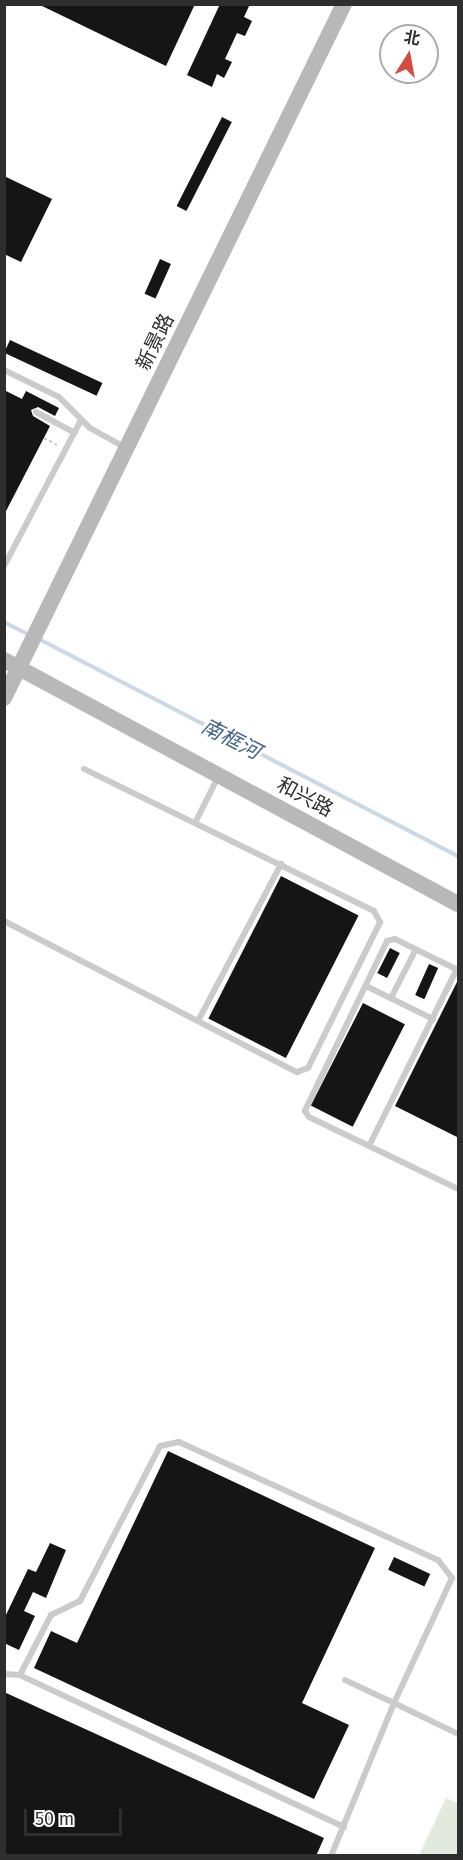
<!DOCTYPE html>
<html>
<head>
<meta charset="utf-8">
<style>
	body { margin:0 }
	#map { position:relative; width:463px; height:1860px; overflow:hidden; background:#fff; font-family:"Fira Sans","Noto Sans SC",sans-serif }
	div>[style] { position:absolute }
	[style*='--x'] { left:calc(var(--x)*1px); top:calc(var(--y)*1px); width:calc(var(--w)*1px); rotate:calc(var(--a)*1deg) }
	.green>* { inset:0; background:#e2eadd }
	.stream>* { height:4px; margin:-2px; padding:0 2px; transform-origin:2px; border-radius:2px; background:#cbd8e8 }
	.building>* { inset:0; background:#151515; transform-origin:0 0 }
	.path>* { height:2px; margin-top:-1px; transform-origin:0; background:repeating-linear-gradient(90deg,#cbcbcb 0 3px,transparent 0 6px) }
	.lane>* { height:6px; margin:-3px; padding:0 3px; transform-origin:3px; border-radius:3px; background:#cbcbcb }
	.secondary>* { height:16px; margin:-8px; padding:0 8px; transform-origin:8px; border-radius:8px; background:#b8b8b8 }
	span { translate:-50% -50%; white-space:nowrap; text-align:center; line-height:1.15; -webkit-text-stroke:6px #fff; paint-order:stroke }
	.street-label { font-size:20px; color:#2e2e2e }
	.water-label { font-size:21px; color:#446488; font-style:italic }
	.frame { position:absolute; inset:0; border:6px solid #2e2e2e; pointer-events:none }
	.north { position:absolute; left:379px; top:24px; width:60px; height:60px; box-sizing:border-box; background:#fff; border:2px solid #ababab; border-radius:50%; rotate:11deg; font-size:16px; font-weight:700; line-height:24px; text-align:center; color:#2e2e2e }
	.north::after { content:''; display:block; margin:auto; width:21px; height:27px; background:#d44b41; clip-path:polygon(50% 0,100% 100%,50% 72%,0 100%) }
	.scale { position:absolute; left:24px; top:1809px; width:98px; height:27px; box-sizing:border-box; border:3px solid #2e2e2e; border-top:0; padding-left:8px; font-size:18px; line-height:21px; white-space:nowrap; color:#2e2e2e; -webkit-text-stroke:4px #fff; paint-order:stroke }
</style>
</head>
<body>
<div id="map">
	<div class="green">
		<i style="clip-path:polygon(446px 1798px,458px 1803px,458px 1855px,419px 1855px)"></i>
	</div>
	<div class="stream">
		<i style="--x:4;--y:622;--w:29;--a:27"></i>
		<i style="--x:37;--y:638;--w:474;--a:27.4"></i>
	</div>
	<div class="building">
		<i style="clip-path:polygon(38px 4px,195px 4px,166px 66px)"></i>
		<i style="clip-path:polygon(220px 4px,250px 4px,244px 17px,252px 21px,245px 36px,237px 33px,225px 59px,232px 62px,224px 78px,217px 74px,212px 87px,187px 75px)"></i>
		<i style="left:222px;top:117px;width:11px;height:100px;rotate:27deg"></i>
		<i style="clip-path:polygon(4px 176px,52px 199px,21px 262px,4px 254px)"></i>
		<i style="left:160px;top:259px;width:12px;height:38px;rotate:24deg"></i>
		<i style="left:10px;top:340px;width:102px;height:14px;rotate:25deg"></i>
		<i style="clip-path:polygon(4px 390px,22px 399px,26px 391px,59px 408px,55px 416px,38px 407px,31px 410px,33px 416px,50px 426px,4px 515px)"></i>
		<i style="left:281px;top:876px;width:87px;height:160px;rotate:27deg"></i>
		<i style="left:390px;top:948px;width:11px;height:28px;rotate:27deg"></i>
		<i style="left:429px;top:964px;width:10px;height:34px;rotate:24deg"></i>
		<i style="clip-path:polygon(459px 978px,459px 1138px,395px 1106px)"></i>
		<i style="left:363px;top:1003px;width:47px;height:115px;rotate:27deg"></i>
		<i style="clip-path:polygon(168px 1451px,375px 1548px,302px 1703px,349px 1725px,314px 1799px,34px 1668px,51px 1631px,77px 1643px)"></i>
		<i style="clip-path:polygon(50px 1543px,66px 1550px,46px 1598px,33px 1592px,24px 1611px,35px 1616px,19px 1650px,4px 1643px,4px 1619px,28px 1569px,36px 1572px)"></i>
		<i style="left:394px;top:1557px;width:40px;height:14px;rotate:25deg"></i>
		<i style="clip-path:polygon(4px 1692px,324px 1838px,316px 1856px,4px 1856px)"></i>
	</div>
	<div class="path">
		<i style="--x:44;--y:438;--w:15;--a:28"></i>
	</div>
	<div class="lane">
		<i style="--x:4;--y:370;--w:61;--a:26.1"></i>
		<i style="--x:59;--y:397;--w:44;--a:45"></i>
		<i style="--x:90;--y:428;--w:41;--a:29.1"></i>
		<i style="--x:36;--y:412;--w:44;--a:28.3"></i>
		<i style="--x:4;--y:566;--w:165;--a:-62.2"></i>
		<i style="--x:196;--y:821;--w:51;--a:-63.4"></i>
		<i style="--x:4;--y:921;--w:330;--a:27.3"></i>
		<i style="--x:297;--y:1072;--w:12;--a:-20"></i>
		<i style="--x:308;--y:1068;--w:163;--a:-63.7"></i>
		<i style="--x:380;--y:922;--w:13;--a:-119"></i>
		<i style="--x:374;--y:911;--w:323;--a:-153.9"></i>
		<i style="--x:458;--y:970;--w:70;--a:-153.8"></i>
		<i style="--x:395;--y:939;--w:8;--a:166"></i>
		<i style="--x:387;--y:941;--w:189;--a:115.8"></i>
		<i style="--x:305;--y:1111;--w:7;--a:56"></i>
		<i style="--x:309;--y:1117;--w:165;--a:25.8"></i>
		<i style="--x:366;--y:986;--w:75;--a:26.2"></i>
		<i style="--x:391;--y:998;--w:55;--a:-63"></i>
		<i style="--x:198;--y:1021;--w:178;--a:-62.1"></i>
		<i style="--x:369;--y:1146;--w:198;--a:-63.6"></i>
		<i style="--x:4;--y:1674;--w:16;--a:4"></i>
		<i style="--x:344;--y:1827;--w:358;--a:-154.9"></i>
		<i style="--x:20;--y:1675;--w:68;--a:-62.7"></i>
		<i style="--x:51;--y:1615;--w:32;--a:-26"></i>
		<i style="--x:80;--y:1601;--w:174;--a:-62.7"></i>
		<i style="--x:160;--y:1446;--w:19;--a:-12"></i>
		<i style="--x:179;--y:1442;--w:285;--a:24.5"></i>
		<i style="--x:438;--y:1560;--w:23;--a:52"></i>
		<i style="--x:452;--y:1578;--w:138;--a:114.9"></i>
		<i style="--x:394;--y:1703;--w:71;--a:25.8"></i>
		<i style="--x:331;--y:1856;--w:165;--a:-67.6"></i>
		<i style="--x:394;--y:1703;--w:54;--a:-154.9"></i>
	</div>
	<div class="secondary">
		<i style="--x:4;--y:660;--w:515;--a:28.26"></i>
		<i style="--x:4;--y:698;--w:773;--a:-63.9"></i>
	</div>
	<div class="street-label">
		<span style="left:155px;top:342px;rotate:-64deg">新景路</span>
		<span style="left:305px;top:797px;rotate:28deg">和兴路</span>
	</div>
	<div class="water-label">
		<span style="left:231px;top:739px;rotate:27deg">南框河</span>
	</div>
	<div class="frame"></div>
	<div class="north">北</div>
	<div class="scale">50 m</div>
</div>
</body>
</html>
